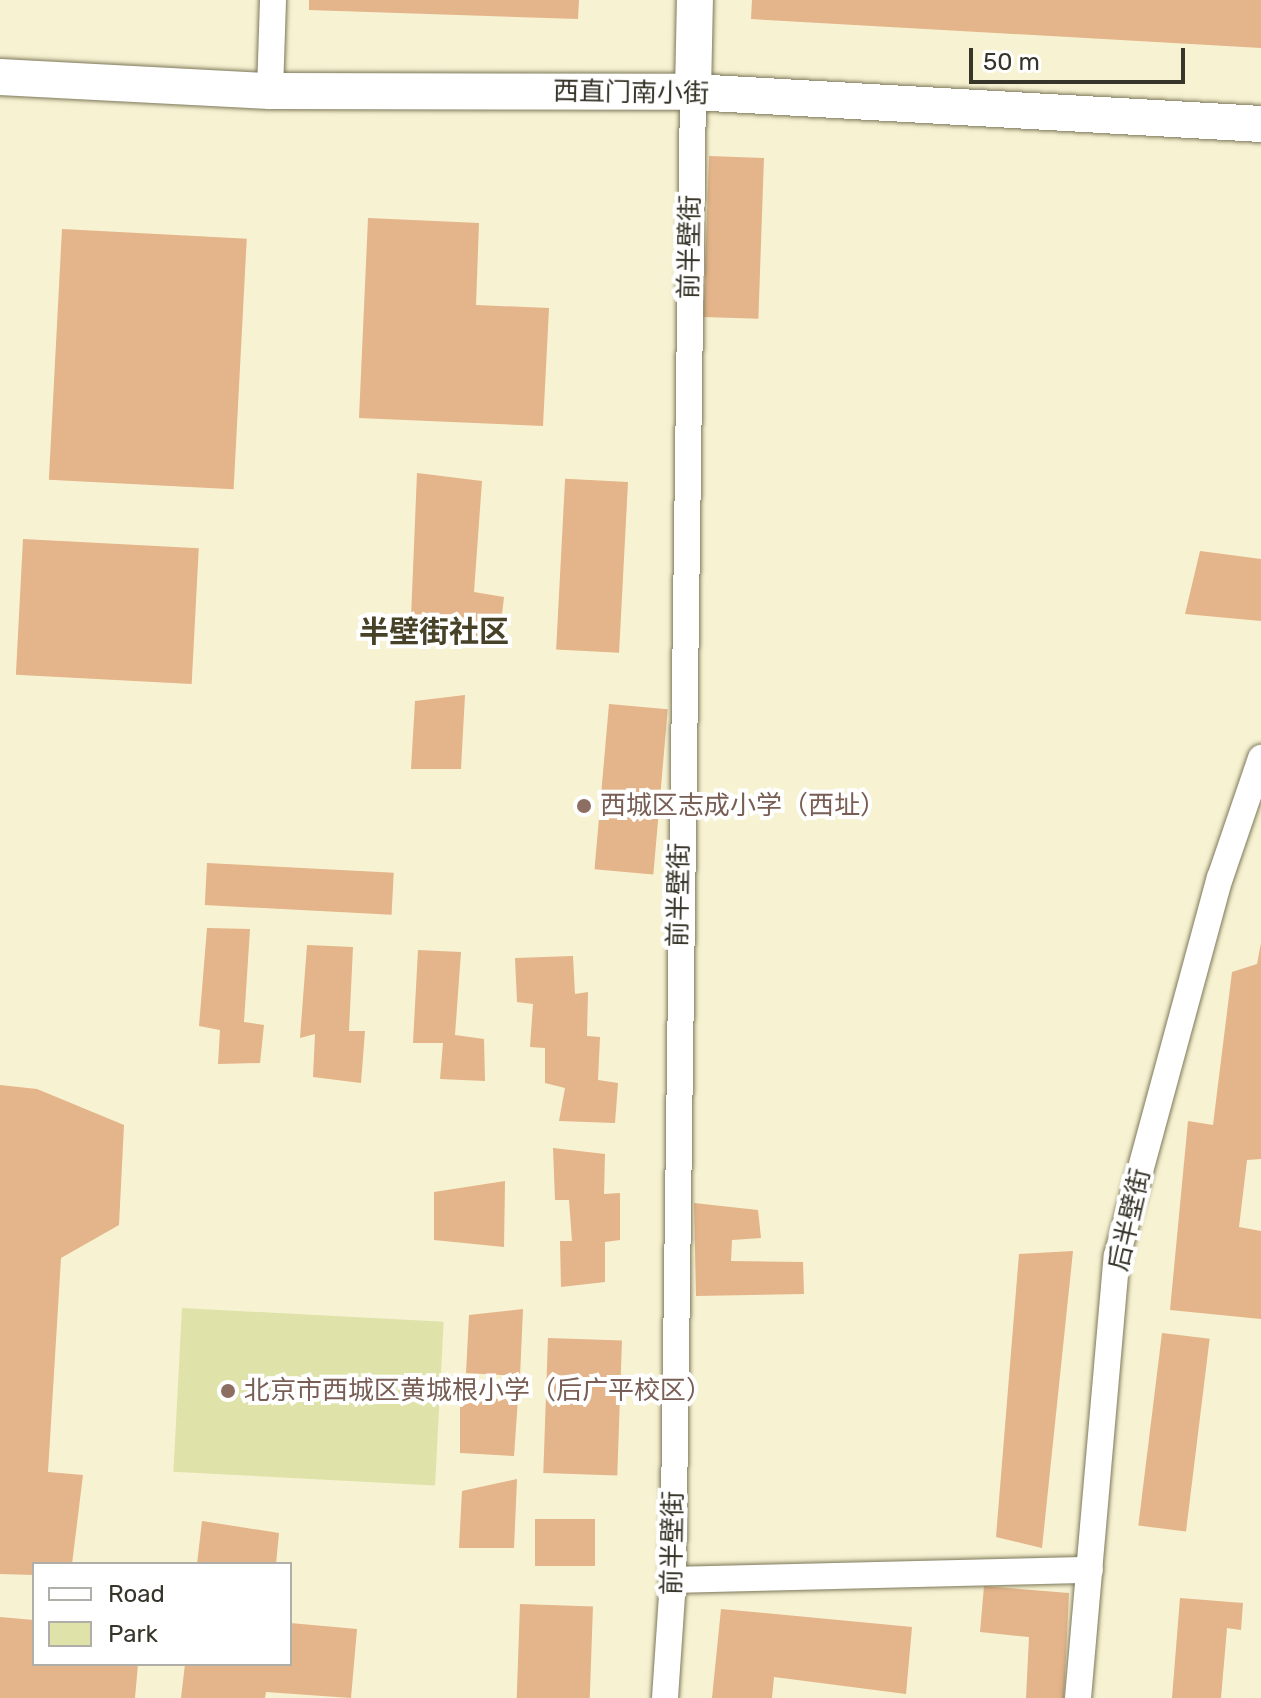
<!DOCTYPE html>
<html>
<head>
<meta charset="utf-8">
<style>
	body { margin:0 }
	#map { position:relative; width:1261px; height:1698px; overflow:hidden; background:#f7f2d1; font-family:Rubik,"Noto Sans SC",sans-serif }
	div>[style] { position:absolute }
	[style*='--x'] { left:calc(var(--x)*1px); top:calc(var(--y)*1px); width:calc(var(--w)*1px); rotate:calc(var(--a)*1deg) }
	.green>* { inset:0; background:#dfe2a9; transform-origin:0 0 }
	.building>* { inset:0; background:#e4b48a; transform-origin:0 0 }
	.roads { filter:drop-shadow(0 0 2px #7d785b) drop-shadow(0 0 2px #7d785b) }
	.street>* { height:26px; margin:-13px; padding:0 13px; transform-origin:13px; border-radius:13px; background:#fff }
	.secondary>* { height:36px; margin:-18px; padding:0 18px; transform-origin:18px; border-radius:18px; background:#fff }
	.dots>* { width:22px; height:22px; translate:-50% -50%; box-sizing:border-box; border:4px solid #fff; border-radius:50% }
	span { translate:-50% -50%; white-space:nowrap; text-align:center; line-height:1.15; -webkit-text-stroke:8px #fff; paint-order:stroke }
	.street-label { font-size:26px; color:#373529 }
	.education-label { font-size:26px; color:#785e54 }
	.left { translate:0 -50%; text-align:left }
	.quarter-label { font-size:30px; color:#474227; font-weight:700 }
	.legend { position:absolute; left:32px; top:1562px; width:260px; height:104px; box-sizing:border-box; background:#fff; border:2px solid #afaea9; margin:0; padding:10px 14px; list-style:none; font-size:24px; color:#373529 }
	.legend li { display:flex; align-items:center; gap:16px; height:40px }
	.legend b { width:40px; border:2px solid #afaea9 }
	.scale { position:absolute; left:969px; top:48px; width:216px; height:36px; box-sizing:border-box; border:4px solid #373529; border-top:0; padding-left:10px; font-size:24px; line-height:28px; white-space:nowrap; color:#373529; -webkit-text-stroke:6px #fff; paint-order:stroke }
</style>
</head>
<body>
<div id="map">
	<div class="green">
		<i style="left:182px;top:1308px;width:262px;height:164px;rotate:3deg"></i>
	</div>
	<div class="building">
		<i style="clip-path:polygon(309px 0,579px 0,578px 19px,309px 10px)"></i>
		<i style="clip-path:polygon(752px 0,1261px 0,1261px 48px,751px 19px)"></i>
		<i style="left:709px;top:156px;width:55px;height:161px;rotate:2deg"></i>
		<i style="clip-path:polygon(368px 218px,479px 223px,476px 305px,549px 308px,543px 426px,359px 418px)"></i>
		<i style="left:62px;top:229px;width:185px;height:251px;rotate:3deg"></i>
		<i style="clip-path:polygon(417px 473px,482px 481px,474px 592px,504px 597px,499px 640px,410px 642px)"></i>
		<i style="left:628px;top:482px;width:171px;height:63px;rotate:93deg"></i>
		<i style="left:23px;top:539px;width:176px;height:136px;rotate:3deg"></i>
		<i style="clip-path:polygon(1200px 551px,1261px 559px,1261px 621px,1185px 614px)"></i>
		<i style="clip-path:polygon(465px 695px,461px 769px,411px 769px,415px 701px)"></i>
		<i style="left:609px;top:704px;width:59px;height:166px;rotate:5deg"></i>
		<i style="left:207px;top:863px;width:187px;height:42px;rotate:3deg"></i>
		<i style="clip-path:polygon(207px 928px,250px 929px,244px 1022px,264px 1025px,260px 1063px,218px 1064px,220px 1030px,199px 1026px)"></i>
		<i style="clip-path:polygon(1261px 943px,1261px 1159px,1247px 1160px,1239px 1227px,1261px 1231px,1261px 1319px,1170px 1310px,1188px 1121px,1213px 1125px,1232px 972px,1257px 964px)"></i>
		<i style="clip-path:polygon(307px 945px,353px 947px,349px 1031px,365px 1031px,361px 1083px,313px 1077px,315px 1034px,300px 1038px)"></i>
		<i style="clip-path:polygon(418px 950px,461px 952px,455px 1035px,484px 1039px,485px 1081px,440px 1079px,443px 1043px,413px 1043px)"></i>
		<i style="clip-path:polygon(573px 956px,575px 994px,588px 992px,587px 1036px,600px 1037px,598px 1080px,618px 1083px,615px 1123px,559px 1121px,565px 1088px,545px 1083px,545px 1048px,530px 1047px,533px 1004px,517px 1002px,515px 958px)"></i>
		<i style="clip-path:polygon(0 1085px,37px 1089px,124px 1125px,119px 1225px,61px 1258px,48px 1472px,83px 1475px,72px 1564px,34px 1564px,34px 1575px,0 1574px)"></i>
		<i style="clip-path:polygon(553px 1148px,605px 1154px,604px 1194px,620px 1193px,620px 1240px,605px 1242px,605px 1282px,561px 1287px,560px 1241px,572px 1241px,569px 1200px,555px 1200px)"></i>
		<i style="clip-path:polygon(505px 1181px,504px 1247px,434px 1240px,434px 1192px)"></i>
		<i style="clip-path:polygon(694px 1203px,758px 1210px,761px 1238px,732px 1240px,731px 1261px,803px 1262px,804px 1294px,696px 1296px)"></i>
		<i style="clip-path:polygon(1073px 1251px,1042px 1548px,996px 1537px,1019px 1254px)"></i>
		<i style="clip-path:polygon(523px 1309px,520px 1376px,466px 1373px,469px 1315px)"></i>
		<i style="left:1162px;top:1333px;width:48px;height:194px;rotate:7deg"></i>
		<i style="left:548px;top:1338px;width:74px;height:135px;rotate:2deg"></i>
		<i style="clip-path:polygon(518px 1398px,514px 1456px,460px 1453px,460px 1400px)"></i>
		<i style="clip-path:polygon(517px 1479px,514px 1548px,459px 1548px,462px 1491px)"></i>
		<i style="left:535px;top:1519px;width:60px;height:47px"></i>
		<i style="clip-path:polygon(202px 1521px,279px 1533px,276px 1564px,197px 1564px)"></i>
		<i style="clip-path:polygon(984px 1586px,1069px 1593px,1064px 1698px,1026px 1698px,1029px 1637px,980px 1632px)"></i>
		<i style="clip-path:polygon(1180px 1598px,1243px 1603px,1241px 1630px,1227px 1628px,1221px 1698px,1172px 1698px)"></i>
		<i style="left:520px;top:1604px;width:73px;height:94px;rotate:2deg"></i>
		<i style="clip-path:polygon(721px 1609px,912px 1627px,906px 1694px,774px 1677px,772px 1698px,712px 1698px)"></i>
		<i style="clip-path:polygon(0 1617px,34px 1620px,34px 1664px,138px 1664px,135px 1698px,0 1698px)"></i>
		<i style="clip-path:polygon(290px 1623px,357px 1629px,351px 1698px,266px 1692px,265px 1698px,181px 1698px,185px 1664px,290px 1664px)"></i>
	</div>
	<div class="roads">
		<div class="street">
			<i style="--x:270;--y:91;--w:91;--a:-88.1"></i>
			<i style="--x:673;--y:1580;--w:417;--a:-1.4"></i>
			<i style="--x:665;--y:1698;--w:118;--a:-86.1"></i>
			<i style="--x:673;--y:1580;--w:1488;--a:-89.23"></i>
			<i style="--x:1078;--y:1698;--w:444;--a:-85"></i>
			<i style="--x:1117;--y:1256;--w:392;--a:-74.8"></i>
			<i style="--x:1220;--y:878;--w:127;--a:-71.1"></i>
		</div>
		<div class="secondary">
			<i style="--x:0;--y:77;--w:270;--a:3"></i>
			<i style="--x:270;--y:91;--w:423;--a:0.1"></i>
			<i style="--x:693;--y:92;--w:569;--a:3.22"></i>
			<i style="--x:693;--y:92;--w:92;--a:-88.8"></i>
		</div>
	</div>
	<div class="dots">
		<i style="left:584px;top:806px;background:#8d6e63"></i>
		<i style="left:228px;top:1391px;background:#8d6e63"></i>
	</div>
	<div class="street-label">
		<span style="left:631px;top:93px;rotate:1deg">西直门南小街</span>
		<span style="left:690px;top:247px;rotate:-89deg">前半壁街</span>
		<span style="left:679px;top:895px;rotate:-89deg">前半壁街</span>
		<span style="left:1130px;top:1220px;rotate:-77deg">后半壁街</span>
		<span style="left:673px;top:1543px;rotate:-89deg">前半壁街</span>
	</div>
	<div class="education-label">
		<span class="left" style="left:600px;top:806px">西城区志成小学（西址）</span>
		<span class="left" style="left:244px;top:1391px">北京市西城区黄城根小学（后广平校区）</span>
	</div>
	<div class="quarter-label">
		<span style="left:434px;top:632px">半壁街社区</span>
	</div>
	<ul class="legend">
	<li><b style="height:10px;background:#fff"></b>Road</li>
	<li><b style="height:22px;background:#dfe2a9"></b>Park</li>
	</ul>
	<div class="scale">50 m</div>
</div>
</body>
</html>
